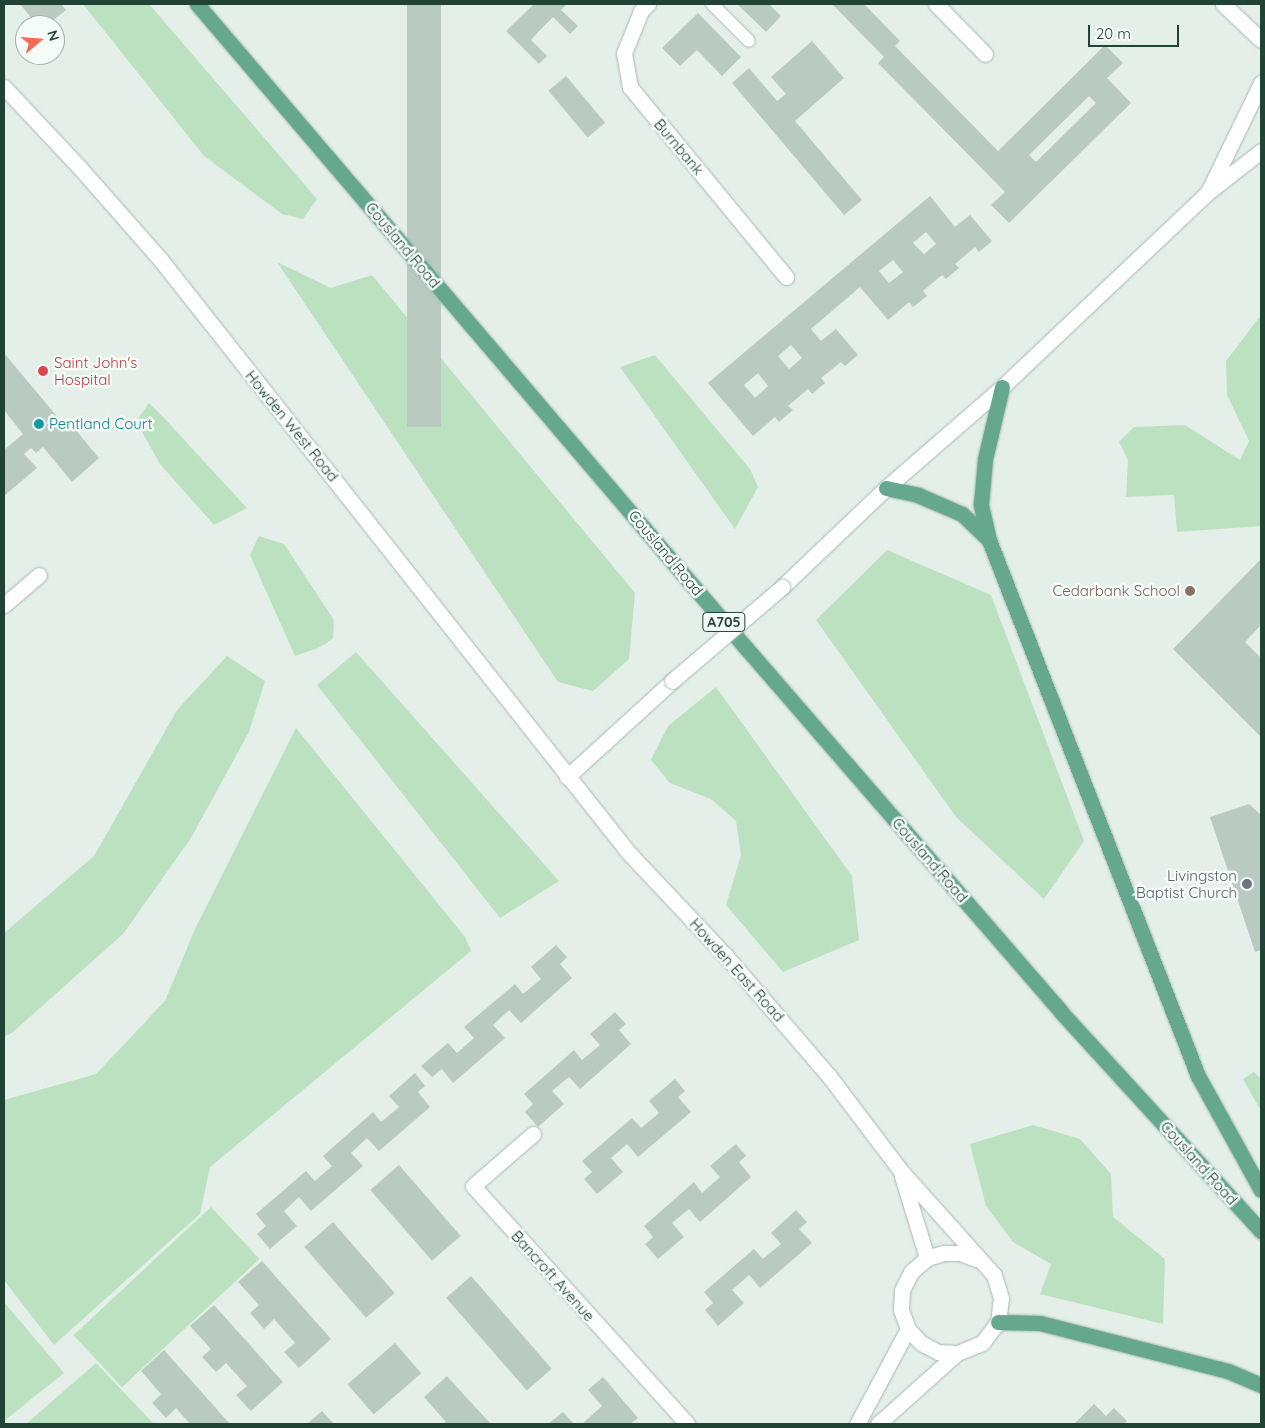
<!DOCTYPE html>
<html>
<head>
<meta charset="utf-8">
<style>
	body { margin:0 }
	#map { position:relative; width:1265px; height:1428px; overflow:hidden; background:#e4efe9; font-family:Quicksand,sans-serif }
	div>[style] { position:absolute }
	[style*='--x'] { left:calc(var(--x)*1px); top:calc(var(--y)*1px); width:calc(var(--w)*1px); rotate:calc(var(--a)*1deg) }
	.green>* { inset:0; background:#bce1c1; transform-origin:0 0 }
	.building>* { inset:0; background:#b9cac1; transform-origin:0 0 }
	.roads { filter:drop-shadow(0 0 1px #a6b8b0) drop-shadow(0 0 1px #a6b8b0) }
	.lane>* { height:12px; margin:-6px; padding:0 6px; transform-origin:6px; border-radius:6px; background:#fff }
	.street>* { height:15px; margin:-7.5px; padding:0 7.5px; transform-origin:7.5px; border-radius:7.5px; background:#fff }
	.secondary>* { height:15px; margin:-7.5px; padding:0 7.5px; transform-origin:7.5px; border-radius:7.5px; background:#fff }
	.primary>* { height:15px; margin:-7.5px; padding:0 7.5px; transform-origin:7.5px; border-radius:7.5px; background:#65a88f }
	.bridges { filter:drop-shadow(0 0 1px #a1bcaf) drop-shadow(0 0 1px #a1bcaf) }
	.secondary-bridge>* { height:15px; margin:-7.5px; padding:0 7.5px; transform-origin:7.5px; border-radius:7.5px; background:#fff }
	.dots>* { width:14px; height:14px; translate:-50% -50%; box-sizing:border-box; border:2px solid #f5fbf7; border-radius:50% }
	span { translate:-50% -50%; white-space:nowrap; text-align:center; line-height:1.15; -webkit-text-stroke:5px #f5fbf7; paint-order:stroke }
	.shield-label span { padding:1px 4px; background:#f5fbf7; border:1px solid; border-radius:4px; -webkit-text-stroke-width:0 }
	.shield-label { font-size:14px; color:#214336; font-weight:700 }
	.street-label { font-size:15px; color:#214336 }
	.health-label { font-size:15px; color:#be3a42 }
	.left { translate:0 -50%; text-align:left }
	.culture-label { font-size:15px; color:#0d838f }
	.education-label { font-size:15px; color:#785e54 }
	.right { translate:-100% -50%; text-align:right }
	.worship-label { font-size:15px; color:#5b616d }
	.frame { position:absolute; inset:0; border:5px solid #214336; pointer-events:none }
	.north { position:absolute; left:15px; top:15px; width:50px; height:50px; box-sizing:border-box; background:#f5fbf7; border:1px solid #a0b1aa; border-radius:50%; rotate:72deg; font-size:14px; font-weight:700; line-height:20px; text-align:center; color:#214336 }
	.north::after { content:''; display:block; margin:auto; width:18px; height:22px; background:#fd6954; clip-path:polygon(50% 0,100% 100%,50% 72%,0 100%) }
	.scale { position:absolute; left:1088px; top:25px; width:91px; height:22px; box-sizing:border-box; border:2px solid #214336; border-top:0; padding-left:6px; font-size:15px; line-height:18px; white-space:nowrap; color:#214336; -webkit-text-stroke:4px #f5fbf7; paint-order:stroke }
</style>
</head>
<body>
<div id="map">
	<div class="green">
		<i style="clip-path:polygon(83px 4px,149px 4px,317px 199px,303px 219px,282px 214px,204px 156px)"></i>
		<i style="clip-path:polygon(277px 262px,331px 288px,372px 275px,635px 593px,629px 659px,593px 691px,558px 682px)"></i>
		<i style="clip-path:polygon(1261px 315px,1261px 526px,1177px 532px,1174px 495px,1126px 497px,1128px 460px,1119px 442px,1134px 427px,1185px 425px,1240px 460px,1249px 441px,1227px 395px,1226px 361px)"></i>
		<i style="clip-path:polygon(655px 355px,750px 469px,758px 487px,735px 529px,620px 367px)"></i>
		<i style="clip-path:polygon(149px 403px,165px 419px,247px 508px,214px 525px,160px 464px,136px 421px)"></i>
		<i style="clip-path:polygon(259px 536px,284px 544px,334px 620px,333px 639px,318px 648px,295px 656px,250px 555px)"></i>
		<i style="clip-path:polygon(887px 550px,991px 595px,1084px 841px,1044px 899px,956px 817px,816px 620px)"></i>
		<i style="clip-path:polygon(356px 652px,559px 881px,500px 918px,317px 685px)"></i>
		<i style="clip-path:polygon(227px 656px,265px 681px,249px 732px,191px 838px,123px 934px,13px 1032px,4px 1037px,4px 933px,94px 856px,177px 710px)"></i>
		<i style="clip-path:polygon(716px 687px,852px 876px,859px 940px,783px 972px,726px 905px,741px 855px,736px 821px,711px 799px,670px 783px,651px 760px,668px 726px)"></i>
		<i style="clip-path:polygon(296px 728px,465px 937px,471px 951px,210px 1167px,200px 1214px,54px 1345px,4px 1280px,4px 1100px,96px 1074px,165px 1001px,195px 929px)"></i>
		<i style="clip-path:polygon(1254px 1072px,1261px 1079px,1261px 1111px,1243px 1079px)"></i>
		<i style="clip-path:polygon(1033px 1125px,1080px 1139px,1111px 1174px,1113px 1217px,1165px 1259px,1163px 1324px,1040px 1294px,1051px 1264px,1013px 1242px,986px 1206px,970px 1144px)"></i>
		<i style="left:211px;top:1207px;width:71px;height:188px;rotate:47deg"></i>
		<i style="clip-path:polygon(4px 1302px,64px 1373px,4px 1421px)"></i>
		<i style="clip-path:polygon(96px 1363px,154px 1424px,26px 1424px)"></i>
	</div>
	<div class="building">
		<i style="clip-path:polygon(20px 4px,61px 4px,66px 10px,47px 25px,37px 25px)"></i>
		<i style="left:407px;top:4px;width:34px;height:423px"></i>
		<i style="clip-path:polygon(534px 4px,567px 4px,561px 10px,578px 26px,570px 34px,553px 17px,539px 31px,531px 40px,547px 56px,539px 64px,506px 31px)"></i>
		<i style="clip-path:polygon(737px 4px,769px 4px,781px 16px,766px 32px)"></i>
		<i style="clip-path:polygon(evenodd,832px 4px,864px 4px,900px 41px,895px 46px,998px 151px,1105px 45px,1123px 63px,1107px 78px,1131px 103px,1009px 223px,991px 205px,1005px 192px,878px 63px,884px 57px,832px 4px,1089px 96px,1096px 103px,1036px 162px,1029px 155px,1089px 96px)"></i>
		<i style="clip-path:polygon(698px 13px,741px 57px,722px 76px,697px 50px,680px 66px,662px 48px)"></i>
		<i style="clip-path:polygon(812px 41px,844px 78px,795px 121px,862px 200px,844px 215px,732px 83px,749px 68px,777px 101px,786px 94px,771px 77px)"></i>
		<i style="left:566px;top:76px;width:61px;height:23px;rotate:50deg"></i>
		<i style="clip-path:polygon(evenodd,930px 196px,955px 227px,970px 215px,992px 241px,979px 252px,975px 247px,955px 264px,959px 268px,946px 279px,942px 275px,923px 291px,927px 296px,913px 307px,909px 302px,888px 320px,860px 287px,811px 329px,821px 341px,836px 329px,858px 355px,845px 366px,841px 362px,821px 378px,825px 383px,812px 394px,808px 389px,788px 406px,793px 410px,779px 422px,775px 417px,753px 436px,708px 383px,930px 196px,926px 232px,936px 244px,924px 254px,913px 243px,926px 232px,930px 196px,893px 260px,903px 272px,889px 283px,879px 271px,893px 260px,930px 196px,791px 345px,802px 358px,789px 369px,778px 356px,791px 345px,930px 196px,758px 373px,768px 386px,755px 398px,744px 385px,758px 373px)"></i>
		<i style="clip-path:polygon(4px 353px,65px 426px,69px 422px,99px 458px,72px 482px,43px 447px,36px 453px,31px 448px,24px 454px,37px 468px,4px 496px,4px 450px,23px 434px,4px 410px)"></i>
		<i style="clip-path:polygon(1261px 559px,1261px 625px,1245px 642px,1261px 658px,1261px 737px,1173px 649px)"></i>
		<i style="clip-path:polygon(1249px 804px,1261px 815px,1261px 950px,1255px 952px,1210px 817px)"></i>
		<i style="clip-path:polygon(556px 945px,567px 957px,560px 964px,572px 978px,521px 1023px,509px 1010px,493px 1025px,505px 1038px,453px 1083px,442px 1069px,432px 1077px,421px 1066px,448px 1043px,457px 1053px,474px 1038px,464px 1027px,515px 984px,523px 994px,541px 979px,531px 967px)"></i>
		<i style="clip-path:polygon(615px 1012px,626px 1024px,619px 1030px,631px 1044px,580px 1089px,569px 1077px,552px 1091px,564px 1104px,538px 1127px,525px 1112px,533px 1104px,524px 1094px,574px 1050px,582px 1060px,600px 1045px,590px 1034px)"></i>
		<i style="clip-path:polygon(415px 1073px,425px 1086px,418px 1092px,430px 1107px,379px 1151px,367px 1138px,351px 1153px,363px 1166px,311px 1211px,299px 1197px,284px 1211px,297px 1226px,270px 1249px,257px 1234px,266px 1226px,256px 1214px,306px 1171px,315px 1181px,332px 1166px,323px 1156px,373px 1112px,381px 1122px,399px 1107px,389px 1096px)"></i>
		<i style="clip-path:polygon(675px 1079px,685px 1091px,678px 1097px,691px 1112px,638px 1157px,627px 1144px,611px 1158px,623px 1172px,597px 1194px,584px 1179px,592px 1172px,582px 1161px,632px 1118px,641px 1128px,659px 1113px,649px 1101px)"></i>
		<i style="clip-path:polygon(736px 1144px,746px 1156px,739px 1162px,751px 1177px,700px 1222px,689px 1209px,672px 1223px,684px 1237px,658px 1259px,645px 1244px,653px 1237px,644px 1226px,694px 1182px,702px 1193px,720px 1177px,710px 1166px)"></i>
		<i style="left:399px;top:1165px;width:94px;height:38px;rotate:49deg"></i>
		<i style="clip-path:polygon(796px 1210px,807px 1222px,799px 1229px,812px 1243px,760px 1288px,749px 1275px,732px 1290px,744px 1303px,718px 1326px,705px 1310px,713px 1303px,704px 1292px,754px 1249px,763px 1259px,781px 1244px,771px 1233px)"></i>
		<i style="left:333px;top:1222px;width:94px;height:38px;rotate:49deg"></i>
		<i style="clip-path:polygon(262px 1261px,331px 1339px,299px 1368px,284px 1352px,295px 1343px,274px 1319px,264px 1329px,250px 1313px,259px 1305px,238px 1282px)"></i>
		<i style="left:471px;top:1276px;width:123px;height:33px;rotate:49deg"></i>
		<i style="clip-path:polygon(214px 1305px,283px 1382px,251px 1411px,236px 1395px,247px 1386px,226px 1363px,216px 1372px,202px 1357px,211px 1349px,190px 1326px)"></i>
		<i style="left:395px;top:1343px;width:40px;height:63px;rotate:49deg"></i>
		<i style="clip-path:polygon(164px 1350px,181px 1369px,230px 1424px,190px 1424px,176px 1408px,166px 1418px,152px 1403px,161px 1394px,141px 1371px)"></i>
		<i style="clip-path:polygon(447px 1376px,465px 1396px,491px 1424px,443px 1424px,446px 1422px,424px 1397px)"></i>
		<i style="clip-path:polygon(603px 1377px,638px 1418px,630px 1424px,582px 1424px,602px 1406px,588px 1390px)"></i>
		<i style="clip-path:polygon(1094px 1404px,1106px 1416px,1114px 1408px,1127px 1421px,1124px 1424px,1074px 1424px)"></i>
		<i style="clip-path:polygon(322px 1411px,334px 1424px,307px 1424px)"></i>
		<i style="clip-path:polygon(563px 1412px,574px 1424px,548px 1424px)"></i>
	</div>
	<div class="roads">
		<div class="lane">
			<i style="--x:712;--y:4;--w:52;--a:45"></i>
		</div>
		<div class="street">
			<i style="--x:648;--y:4;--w:10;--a:135"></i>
			<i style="--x:641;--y:11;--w:45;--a:112"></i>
			<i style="--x:624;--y:53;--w:35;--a:80"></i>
			<i style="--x:630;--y:87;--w:246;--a:50.6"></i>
			<i style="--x:936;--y:4;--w:70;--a:45.6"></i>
			<i style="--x:4;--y:605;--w:46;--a:-40.6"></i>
			<i style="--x:533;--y:1134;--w:79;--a:139.1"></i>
			<i style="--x:473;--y:1186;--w:320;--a:48"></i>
		</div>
		<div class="secondary">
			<i style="--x:1223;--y:4;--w:52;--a:43.5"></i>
			<i style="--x:4;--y:87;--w:111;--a:46.8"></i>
			<i style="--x:80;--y:168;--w:121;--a:48.7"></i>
			<i style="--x:160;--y:259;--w:755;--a:51.72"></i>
			<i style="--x:628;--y:852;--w:143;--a:46.7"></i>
			<i style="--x:726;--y:956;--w:158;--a:49.4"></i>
			<i style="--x:829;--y:1076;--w:118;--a:52.9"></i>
			<i style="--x:900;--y:1170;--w:141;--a:48.2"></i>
			<i style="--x:994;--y:1275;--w:24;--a:73"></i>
			<i style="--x:1001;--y:1298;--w:24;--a:97"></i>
			<i style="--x:998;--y:1322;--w:26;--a:127"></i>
			<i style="--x:982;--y:1343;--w:27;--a:158"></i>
			<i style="--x:957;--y:1353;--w:19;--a:-177"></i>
			<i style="--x:938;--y:1352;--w:19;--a:-152"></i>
			<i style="--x:921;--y:1343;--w:19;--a:-133"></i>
			<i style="--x:908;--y:1329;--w:20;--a:-110"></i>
			<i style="--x:901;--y:1310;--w:20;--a:-87"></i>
			<i style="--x:902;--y:1290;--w:20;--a:-63"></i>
			<i style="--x:911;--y:1272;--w:21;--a:-41"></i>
			<i style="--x:927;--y:1258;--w:17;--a:-17"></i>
			<i style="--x:943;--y:1253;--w:17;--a:0"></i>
			<i style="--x:960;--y:1253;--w:17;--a:21"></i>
			<i style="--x:1209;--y:190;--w:119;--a:-64.1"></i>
			<i style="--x:782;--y:587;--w:144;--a:-43.6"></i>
			<i style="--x:886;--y:488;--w:154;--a:-41"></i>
			<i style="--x:1002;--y:387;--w:282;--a:-43.4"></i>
			<i style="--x:1207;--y:193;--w:68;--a:-37.9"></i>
			<i style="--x:567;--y:777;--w:142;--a:-42.4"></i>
			<i style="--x:902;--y:1176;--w:86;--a:73"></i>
			<i style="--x:857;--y:1424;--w:108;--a:-61.8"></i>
			<i style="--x:878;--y:1424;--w:106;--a:-41.9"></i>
		</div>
		<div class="primary">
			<i style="--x:197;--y:4;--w:848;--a:49.55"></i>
			<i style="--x:747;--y:649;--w:480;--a:49.1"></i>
			<i style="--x:1061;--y:1012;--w:297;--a:47.6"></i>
			<i style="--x:886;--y:488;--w:33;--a:12"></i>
			<i style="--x:918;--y:495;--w:48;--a:23.4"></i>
			<i style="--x:962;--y:514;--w:37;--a:44"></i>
			<i style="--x:989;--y:540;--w:575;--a:68.7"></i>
			<i style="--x:1198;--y:1076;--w:130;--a:61.1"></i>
			<i style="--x:989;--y:540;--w:37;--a:-103"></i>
			<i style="--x:981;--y:504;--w:45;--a:-84.9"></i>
			<i style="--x:985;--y:459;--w:74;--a:-76.7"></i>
			<i style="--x:998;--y:1322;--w:42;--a:1.4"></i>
			<i style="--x:1040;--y:1323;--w:194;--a:14.3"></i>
			<i style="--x:1228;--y:1371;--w:36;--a:23"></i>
		</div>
	</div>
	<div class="bridges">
		<div class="secondary-bridge">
			<i style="--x:672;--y:681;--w:145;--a:-40.5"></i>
		</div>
	</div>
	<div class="dots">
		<i style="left:43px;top:371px;background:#e0444e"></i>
		<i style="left:39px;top:424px;background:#0f9aa8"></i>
		<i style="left:1190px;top:591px;background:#8d6e63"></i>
		<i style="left:1247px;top:884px;background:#6b7280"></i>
	</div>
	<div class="shield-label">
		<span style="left:724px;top:622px">A705</span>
	</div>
	<div class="street-label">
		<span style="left:679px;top:147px;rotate:50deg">Burnbank</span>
		<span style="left:403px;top:245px;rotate:50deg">Cousland Road</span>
		<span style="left:292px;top:426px;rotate:51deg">Howden West Road</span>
		<span style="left:666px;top:553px;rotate:50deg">Cousland Road</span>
		<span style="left:930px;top:860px;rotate:49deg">Cousland Road</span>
		<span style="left:737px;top:970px;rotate:48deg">Howden East Road</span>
		<span style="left:1199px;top:1163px;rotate:48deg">Cousland Road</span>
		<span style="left:553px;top:1276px;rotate:48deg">Bancroft Avenue</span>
	</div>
	<div class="health-label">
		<span class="left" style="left:54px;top:371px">Saint John's<br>Hospital</span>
	</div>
	<div class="culture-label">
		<span class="left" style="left:49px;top:424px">Pentland Court</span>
	</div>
	<div class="education-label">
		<span class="right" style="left:1180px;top:591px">Cedarbank School</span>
	</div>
	<div class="worship-label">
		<span class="right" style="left:1237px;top:884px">Livingston<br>Baptist Church</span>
	</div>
	<div class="frame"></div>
	<div class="north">N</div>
	<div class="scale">20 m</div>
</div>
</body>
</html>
